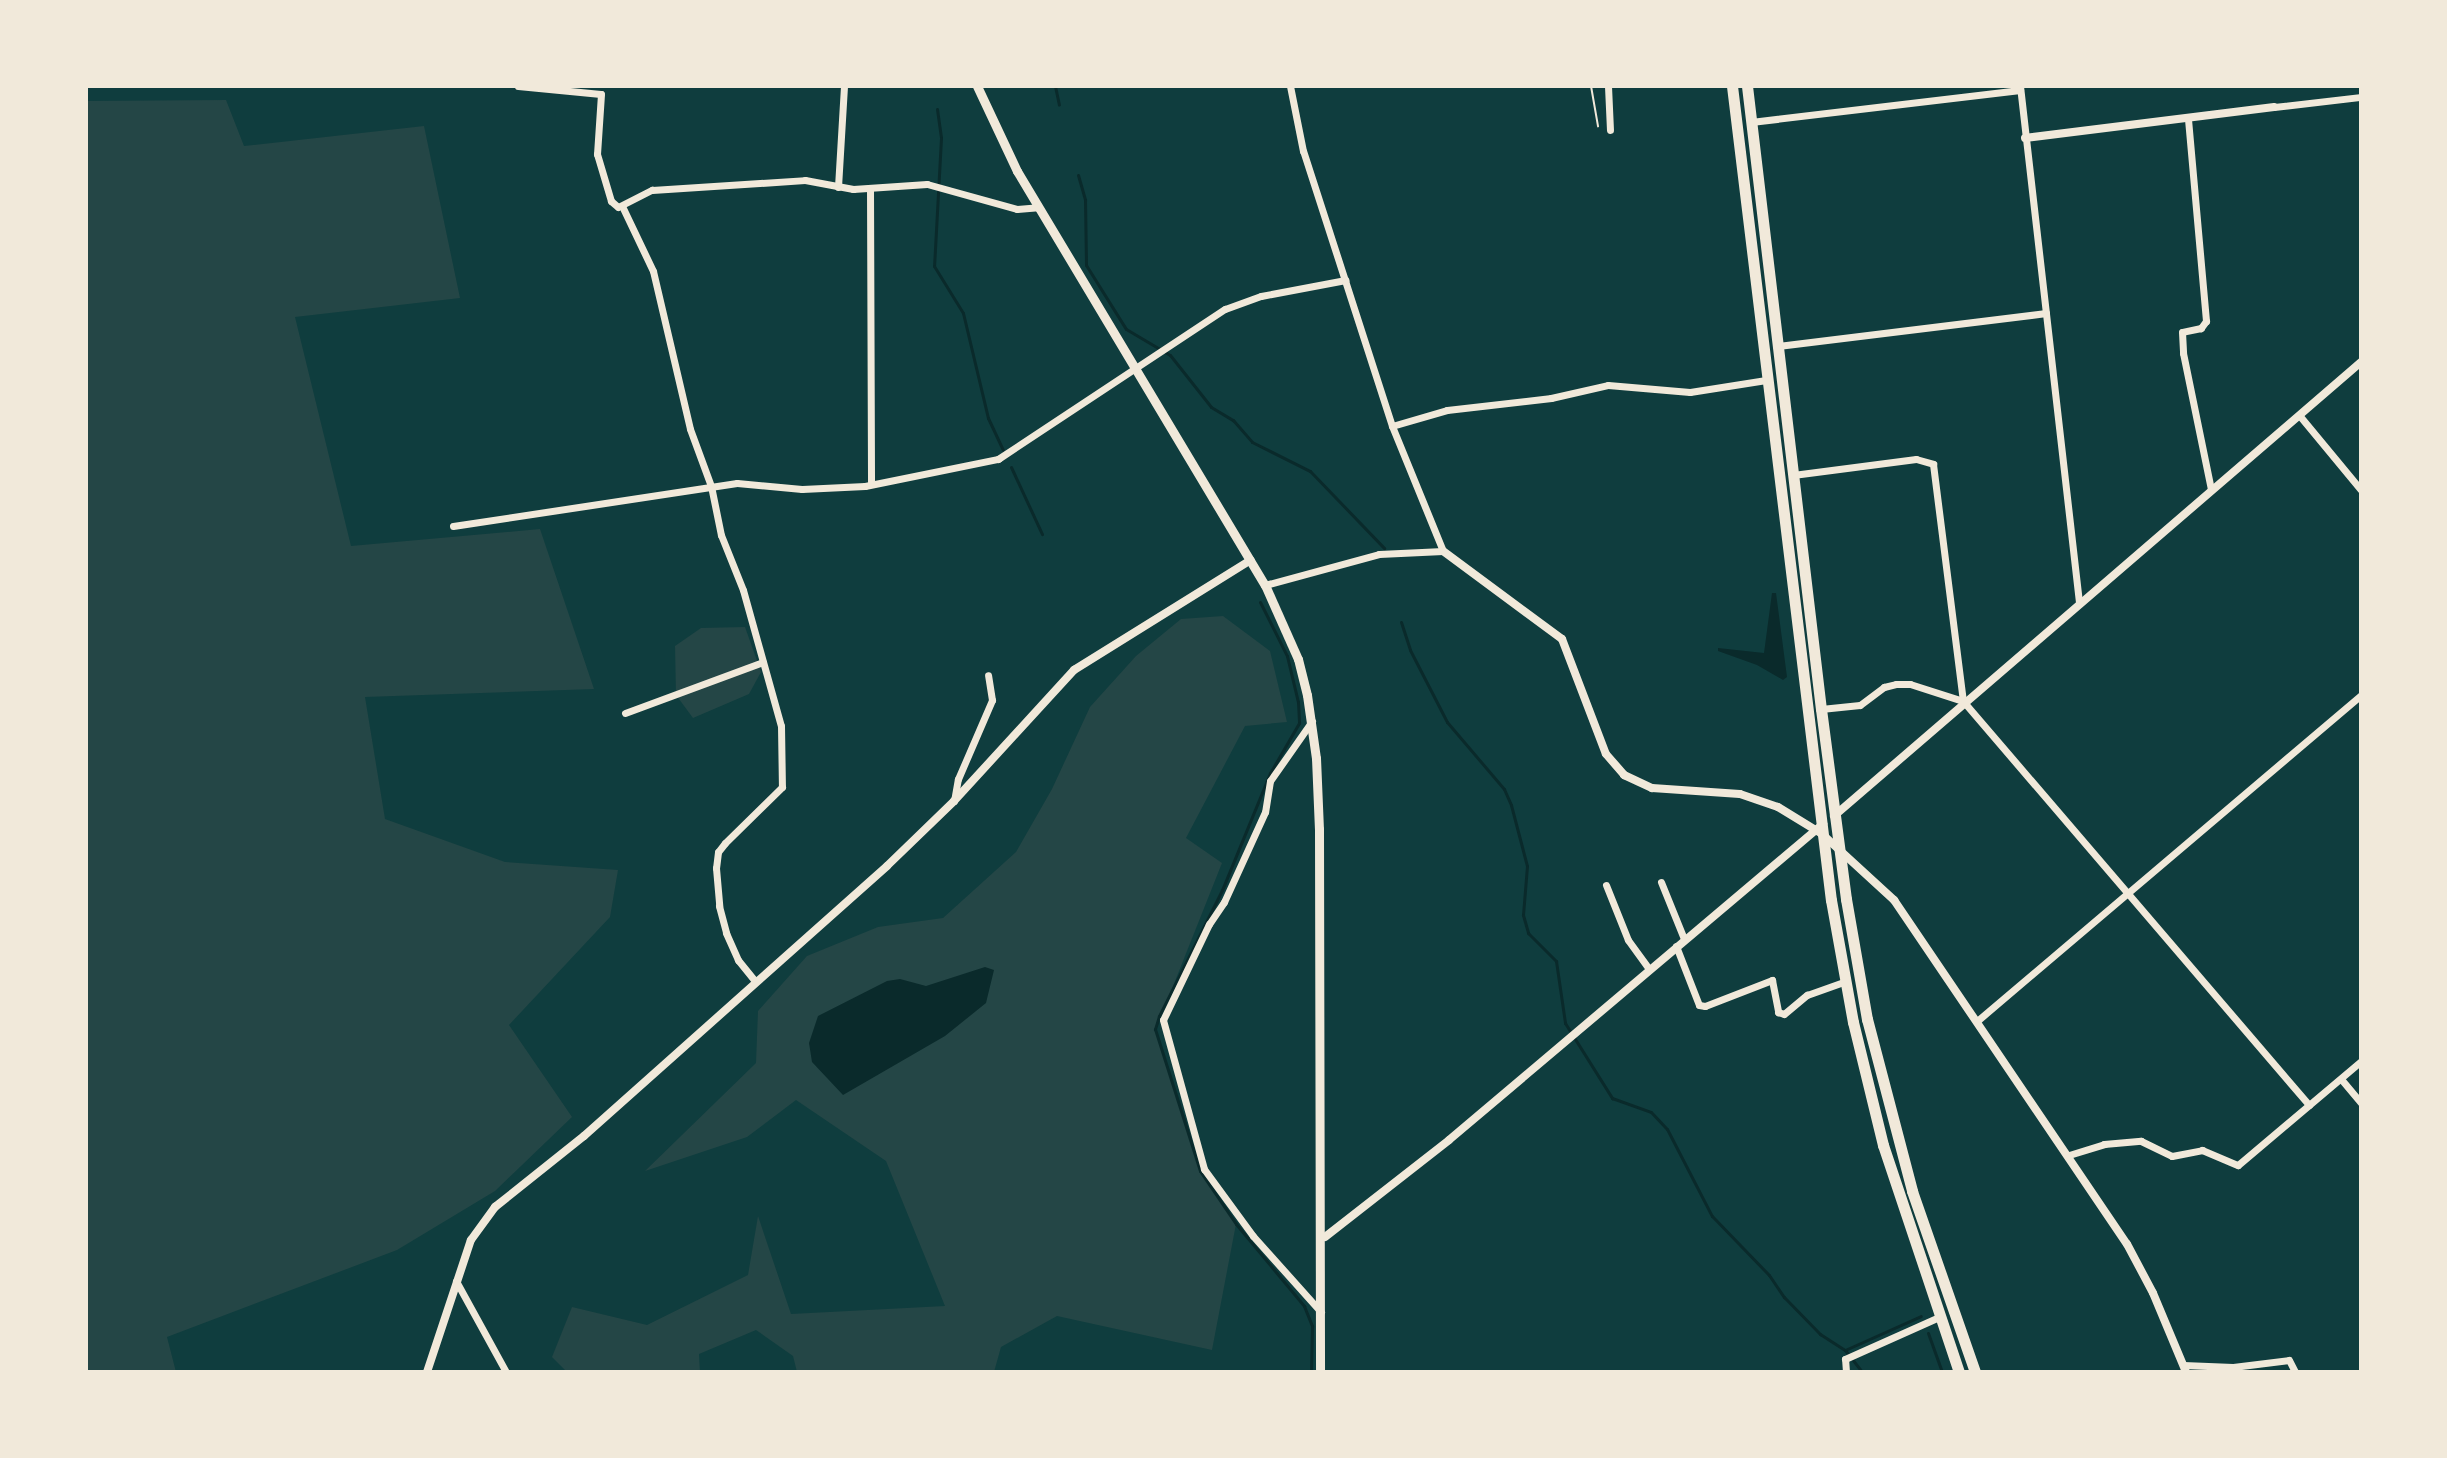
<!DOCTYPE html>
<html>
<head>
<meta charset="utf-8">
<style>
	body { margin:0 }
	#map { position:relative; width:2447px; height:1458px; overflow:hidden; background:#0f3d3e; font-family:"Zilla Slab",serif }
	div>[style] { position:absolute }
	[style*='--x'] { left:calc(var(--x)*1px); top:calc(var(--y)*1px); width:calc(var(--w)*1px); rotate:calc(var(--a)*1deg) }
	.green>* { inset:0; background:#244646 }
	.water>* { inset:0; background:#0a2a2b }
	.stream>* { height:3px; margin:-1.5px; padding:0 1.5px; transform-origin:1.5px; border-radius:1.5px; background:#0a2a2b }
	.path>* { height:2px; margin:-1px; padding:0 1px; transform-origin:1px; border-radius:1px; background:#f1e9da }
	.minor>* { height:7px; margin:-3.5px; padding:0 3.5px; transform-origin:3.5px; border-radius:3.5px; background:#f1e9da }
	.tertiary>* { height:8px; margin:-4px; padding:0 4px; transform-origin:4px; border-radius:4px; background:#f1e9da }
	.secondary>* { height:9px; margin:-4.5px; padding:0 4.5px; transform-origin:4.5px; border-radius:4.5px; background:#f1e9da }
	.trunk>* { height:11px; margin:-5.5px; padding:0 5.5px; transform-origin:5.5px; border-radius:5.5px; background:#f1e9da }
	span { translate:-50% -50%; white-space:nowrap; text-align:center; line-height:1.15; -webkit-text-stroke:8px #f1e9da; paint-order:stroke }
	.frame { position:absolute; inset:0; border:88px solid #f1e9da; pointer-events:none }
</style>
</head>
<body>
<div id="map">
	<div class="green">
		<i style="clip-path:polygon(226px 100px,244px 146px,424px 126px,460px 298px,295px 317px,351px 546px,540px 529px,594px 689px,365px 697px,385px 819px,505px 862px,618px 870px,610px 917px,509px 1025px,572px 1117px,495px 1191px,397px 1250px,167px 1337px,176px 1372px,86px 1372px,86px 101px)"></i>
		<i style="clip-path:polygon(1223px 616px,1270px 651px,1287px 722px,1245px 726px,1186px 838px,1222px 863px,1156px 1029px,1200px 1171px,1236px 1224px,1212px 1350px,1057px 1316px,1001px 1347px,994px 1372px,797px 1372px,793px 1356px,756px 1330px,699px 1354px,700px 1372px,567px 1372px,552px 1357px,572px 1307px,647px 1325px,748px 1275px,758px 1216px,791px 1314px,945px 1306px,886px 1161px,796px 1100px,747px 1137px,645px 1171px,756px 1063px,758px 1011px,807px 956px,878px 927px,943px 918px,1016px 852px,1052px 789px,1090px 707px,1136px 656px,1181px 619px)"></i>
		<i style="clip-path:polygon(745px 627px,761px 672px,749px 694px,693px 718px,676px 695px,675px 646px,701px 628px)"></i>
	</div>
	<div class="water">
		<i style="clip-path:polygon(1772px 593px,1776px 593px,1787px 677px,1783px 680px,1757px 665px,1718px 651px,1718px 648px,1764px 653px)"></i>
		<i style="clip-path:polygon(985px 967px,994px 970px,986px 1003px,945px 1036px,843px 1095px,812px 1062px,809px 1043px,818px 1016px,887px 981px,900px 979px,926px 986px)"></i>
	</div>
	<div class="stream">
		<i style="--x:1055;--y:86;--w:19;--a:78"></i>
		<i style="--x:937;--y:109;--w:29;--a:82"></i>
		<i style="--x:941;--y:138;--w:128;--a:93.1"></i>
		<i style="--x:934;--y:266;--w:55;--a:58.3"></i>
		<i style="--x:963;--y:313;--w:108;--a:76.6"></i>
		<i style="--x:988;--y:418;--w:35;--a:65"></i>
		<i style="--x:1078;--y:175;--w:26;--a:74"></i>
		<i style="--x:1085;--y:200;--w:65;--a:89.1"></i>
		<i style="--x:1086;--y:265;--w:75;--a:58"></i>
		<i style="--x:1126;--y:329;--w:51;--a:30.6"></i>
		<i style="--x:1170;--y:355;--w:66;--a:51.7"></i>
		<i style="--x:1211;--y:407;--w:26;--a:31"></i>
		<i style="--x:1233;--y:420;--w:29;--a:49"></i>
		<i style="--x:1252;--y:442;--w:65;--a:26.6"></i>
		<i style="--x:1310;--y:471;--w:107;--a:46.1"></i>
		<i style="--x:1011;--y:467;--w:74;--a:65.2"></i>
		<i style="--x:1260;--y:602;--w:60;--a:63.4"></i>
		<i style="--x:1287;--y:656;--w:47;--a:76.6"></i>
		<i style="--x:1298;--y:702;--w:21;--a:87"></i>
		<i style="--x:1299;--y:723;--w:58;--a:120.1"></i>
		<i style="--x:1270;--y:773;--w:126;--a:112.3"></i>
		<i style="--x:1222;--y:890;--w:141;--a:116.6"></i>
		<i style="--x:1159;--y:1016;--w:14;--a:107"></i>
		<i style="--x:1155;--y:1029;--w:149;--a:72.4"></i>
		<i style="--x:1200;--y:1171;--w:64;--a:55.8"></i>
		<i style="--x:1236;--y:1224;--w:107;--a:50.3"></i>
		<i style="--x:1304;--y:1306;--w:22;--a:68"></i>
		<i style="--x:1312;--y:1326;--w:46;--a:91.2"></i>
		<i style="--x:1401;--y:622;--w:29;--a:72"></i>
		<i style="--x:1410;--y:650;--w:81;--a:62.8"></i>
		<i style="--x:1447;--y:722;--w:88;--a:49.6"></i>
		<i style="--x:1504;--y:789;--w:17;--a:66"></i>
		<i style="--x:1511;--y:805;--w:63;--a:75.3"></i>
		<i style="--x:1527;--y:866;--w:49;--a:94.7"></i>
		<i style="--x:1523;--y:915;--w:19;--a:74"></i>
		<i style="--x:1528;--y:933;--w:40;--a:45"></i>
		<i style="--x:1556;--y:961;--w:63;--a:81.7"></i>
		<i style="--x:1565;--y:1023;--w:89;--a:57.9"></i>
		<i style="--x:1612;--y:1098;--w:41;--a:19.7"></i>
		<i style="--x:1651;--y:1112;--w:23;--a:47"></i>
		<i style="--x:1667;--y:1129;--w:98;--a:62.7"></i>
		<i style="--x:1712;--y:1216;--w:82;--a:46"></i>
		<i style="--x:1769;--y:1275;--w:27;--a:56"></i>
		<i style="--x:1784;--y:1297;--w:52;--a:45.8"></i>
		<i style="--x:1820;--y:1334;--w:30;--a:33"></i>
		<i style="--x:1845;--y:1350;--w:28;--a:52"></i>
		<i style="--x:1928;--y:1333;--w:41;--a:70.3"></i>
		<i style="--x:1845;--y:1350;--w:83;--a:-24.1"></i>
	</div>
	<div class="path">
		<i style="--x:1591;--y:86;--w:41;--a:80.1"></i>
	</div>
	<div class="minor">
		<i style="--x:518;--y:86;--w:83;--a:5.5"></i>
		<i style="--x:601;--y:94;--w:60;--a:93.8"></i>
		<i style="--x:597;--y:154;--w:49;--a:73.4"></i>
		<i style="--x:611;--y:201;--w:9;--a:41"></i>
		<i style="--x:618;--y:207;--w:38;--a:-27"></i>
		<i style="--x:652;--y:190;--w:153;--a:-3.7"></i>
		<i style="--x:805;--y:180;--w:49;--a:10.6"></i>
		<i style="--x:853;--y:189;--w:74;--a:-3.9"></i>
		<i style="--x:927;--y:184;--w:93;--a:15.5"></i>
		<i style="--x:1017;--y:209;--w:21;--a:-5"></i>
		<i style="--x:1608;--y:86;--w:44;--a:87.4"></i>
		<i style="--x:2020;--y:86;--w:519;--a:83.48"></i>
		<i style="--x:2274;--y:107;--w:88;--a:-6.6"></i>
		<i style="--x:2188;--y:119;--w:203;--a:84.9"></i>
		<i style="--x:2206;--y:321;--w:9;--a:126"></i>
		<i style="--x:2201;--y:328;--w:19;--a:168"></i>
		<i style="--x:2182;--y:332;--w:21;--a:87"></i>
		<i style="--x:2183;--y:353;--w:139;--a:78.4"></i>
		<i style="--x:1751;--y:122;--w:271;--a:-6.8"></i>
		<i style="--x:838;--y:187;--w:101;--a:-86.6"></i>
		<i style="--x:870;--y:188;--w:295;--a:89.8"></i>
		<i style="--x:622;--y:206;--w:72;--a:64.5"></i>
		<i style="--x:653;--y:271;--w:162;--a:76.8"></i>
		<i style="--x:690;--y:429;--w:61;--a:69.8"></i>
		<i style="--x:711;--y:486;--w:50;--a:78.5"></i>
		<i style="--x:721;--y:535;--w:59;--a:68.2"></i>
		<i style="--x:743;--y:590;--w:141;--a:74.4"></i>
		<i style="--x:781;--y:726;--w:61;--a:89.1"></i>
		<i style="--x:782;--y:787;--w:80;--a:135.5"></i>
		<i style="--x:725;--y:843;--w:11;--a:128"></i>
		<i style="--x:718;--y:852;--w:16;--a:97"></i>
		<i style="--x:716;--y:868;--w:38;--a:85"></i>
		<i style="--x:719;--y:906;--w:28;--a:75"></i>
		<i style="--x:726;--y:933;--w:30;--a:66"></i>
		<i style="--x:738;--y:960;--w:28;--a:51"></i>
		<i style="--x:1778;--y:346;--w:270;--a:-7"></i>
		<i style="--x:2299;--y:415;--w:97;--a:50.4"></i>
		<i style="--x:1392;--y:426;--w:57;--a:-16.2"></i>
		<i style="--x:1447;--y:410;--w:105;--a:-6.6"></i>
		<i style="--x:1551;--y:398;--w:58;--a:-12.8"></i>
		<i style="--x:1608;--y:385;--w:82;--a:4.9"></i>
		<i style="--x:1690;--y:392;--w:77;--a:-9"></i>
		<i style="--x:1793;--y:475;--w:124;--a:-7.4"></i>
		<i style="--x:1916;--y:459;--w:18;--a:16"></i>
		<i style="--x:1933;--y:464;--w:239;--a:82.8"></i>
		<i style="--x:453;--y:526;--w:287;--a:-8.6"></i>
		<i style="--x:737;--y:483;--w:65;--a:5.3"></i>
		<i style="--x:802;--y:489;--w:63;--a:-2.7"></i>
		<i style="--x:865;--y:486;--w:136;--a:-11.5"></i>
		<i style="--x:998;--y:459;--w:272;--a:-33.5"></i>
		<i style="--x:1225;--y:309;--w:38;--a:-20"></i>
		<i style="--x:1261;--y:296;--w:86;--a:-10.7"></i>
		<i style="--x:1265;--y:585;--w:118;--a:-15.2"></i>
		<i style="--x:1379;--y:554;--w:64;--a:-2.7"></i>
		<i style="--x:1443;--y:551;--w:135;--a:-112.2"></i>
		<i style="--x:1392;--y:426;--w:289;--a:-107.9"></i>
		<i style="--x:1303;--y:151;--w:66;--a:-101.3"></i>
		<i style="--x:1821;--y:709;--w:39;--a:-6"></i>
		<i style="--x:1860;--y:705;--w:30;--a:-37"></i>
		<i style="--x:1884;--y:687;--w:12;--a:-14"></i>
		<i style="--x:1896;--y:684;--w:14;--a:0"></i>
		<i style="--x:1910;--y:684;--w:56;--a:17.8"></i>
		<i style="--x:1963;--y:701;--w:532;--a:49.42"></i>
		<i style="--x:625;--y:713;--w:147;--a:-20.3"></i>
		<i style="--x:1312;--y:721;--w:73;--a:125"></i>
		<i style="--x:1270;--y:781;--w:31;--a:99"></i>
		<i style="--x:1265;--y:812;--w:99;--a:114.5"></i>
		<i style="--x:1224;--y:902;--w:27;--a:124"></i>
		<i style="--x:1209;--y:924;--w:106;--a:115.6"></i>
		<i style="--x:1163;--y:1020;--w:155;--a:74.6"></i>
		<i style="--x:1204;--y:1169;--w:83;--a:53.8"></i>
		<i style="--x:1253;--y:1236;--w:102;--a:48.2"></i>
		<i style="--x:954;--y:801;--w:22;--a:-80"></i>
		<i style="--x:958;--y:779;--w:86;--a:-66.7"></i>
		<i style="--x:992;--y:700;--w:25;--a:-99"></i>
		<i style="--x:1661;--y:882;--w:61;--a:68"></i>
		<i style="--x:1606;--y:885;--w:59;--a:68.2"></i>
		<i style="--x:1628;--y:940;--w:36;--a:54"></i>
		<i style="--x:1676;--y:946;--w:63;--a:68.7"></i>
		<i style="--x:1699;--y:1005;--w:6;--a:9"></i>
		<i style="--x:1705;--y:1006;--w:72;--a:-21.2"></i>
		<i style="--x:1772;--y:980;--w:33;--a:79"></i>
		<i style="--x:1778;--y:1012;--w:6;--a:18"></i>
		<i style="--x:1784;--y:1014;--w:30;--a:-40"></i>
		<i style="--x:1807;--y:995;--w:41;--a:-19.7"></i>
		<i style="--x:1977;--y:1021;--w:504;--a:-40.33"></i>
		<i style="--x:2341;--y:1079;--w:31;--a:50"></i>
		<i style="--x:2069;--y:1155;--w:37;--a:-17"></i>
		<i style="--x:2104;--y:1144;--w:37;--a:-5"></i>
		<i style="--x:2141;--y:1141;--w:34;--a:26"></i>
		<i style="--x:2172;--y:1156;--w:31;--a:-11"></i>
		<i style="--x:2202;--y:1150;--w:39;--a:23"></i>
		<i style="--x:2238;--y:1165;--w:161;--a:-40.2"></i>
		<i style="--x:456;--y:1281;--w:104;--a:61.2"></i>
		<i style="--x:2183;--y:1365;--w:50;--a:2.3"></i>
		<i style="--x:2233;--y:1367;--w:56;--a:-7.1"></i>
		<i style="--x:2289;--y:1360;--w:13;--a:63"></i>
		<i style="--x:1846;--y:1372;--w:13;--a:-94"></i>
		<i style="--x:1845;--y:1359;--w:103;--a:-24.1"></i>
	</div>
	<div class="tertiary">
		<i style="--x:2025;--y:138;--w:251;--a:-7.1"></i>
		<i style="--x:1443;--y:551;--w:148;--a:36.5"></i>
		<i style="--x:1562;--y:639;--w:123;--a:69.1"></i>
		<i style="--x:1606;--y:754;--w:28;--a:49"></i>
		<i style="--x:1624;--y:775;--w:31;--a:25"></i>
		<i style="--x:1652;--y:788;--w:88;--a:3.9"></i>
		<i style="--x:1740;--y:794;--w:40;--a:18.9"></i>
		<i style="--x:1778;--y:807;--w:52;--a:31.5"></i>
		<i style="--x:1822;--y:834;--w:98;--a:42.5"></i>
		<i style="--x:1894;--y:900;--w:415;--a:55.9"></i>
		<i style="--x:2127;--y:1244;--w:55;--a:62"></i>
		<i style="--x:2153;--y:1293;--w:86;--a:67.3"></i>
		<i style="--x:1834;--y:816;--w:696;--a:-40.74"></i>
		<i style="--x:1325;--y:1237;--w:157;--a:-38"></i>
		<i style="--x:1449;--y:1140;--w:490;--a:-40.2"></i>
		<i style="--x:427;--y:1372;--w:139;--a:-71.6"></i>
		<i style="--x:471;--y:1240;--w:41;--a:-54"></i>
		<i style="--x:495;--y:1207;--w:114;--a:-38.6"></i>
		<i style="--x:584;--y:1136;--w:406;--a:-41.7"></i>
		<i style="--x:887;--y:866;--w:93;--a:-44.1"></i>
		<i style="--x:954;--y:801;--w:178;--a:-47.5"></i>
		<i style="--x:1074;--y:670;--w:208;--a:-31.9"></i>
	</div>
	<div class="secondary">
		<i style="--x:977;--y:86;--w:94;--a:64.8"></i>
		<i style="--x:1017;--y:171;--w:483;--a:59.1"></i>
		<i style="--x:1265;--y:585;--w:81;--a:66"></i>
		<i style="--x:1298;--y:659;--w:37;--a:76"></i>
		<i style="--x:1307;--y:695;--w:64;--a:81.9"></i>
		<i style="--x:1316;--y:758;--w:71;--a:87.6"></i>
		<i style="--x:1319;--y:829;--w:543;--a:89.89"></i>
	</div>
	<div class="trunk">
		<i style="--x:1732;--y:86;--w:820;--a:83.07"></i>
		<i style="--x:1831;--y:900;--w:124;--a:79.8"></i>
		<i style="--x:1853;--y:1022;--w:127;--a:76.3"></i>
		<i style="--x:1883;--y:1145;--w:239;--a:71.5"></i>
		<i style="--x:1747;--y:86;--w:627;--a:83.23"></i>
		<i style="--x:1821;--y:709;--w:192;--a:82.5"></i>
		<i style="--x:1846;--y:899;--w:122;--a:80.1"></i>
		<i style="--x:1867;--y:1019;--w:178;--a:75.3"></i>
		<i style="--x:1912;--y:1191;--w:192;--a:70.8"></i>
	</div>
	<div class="frame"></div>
</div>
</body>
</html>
